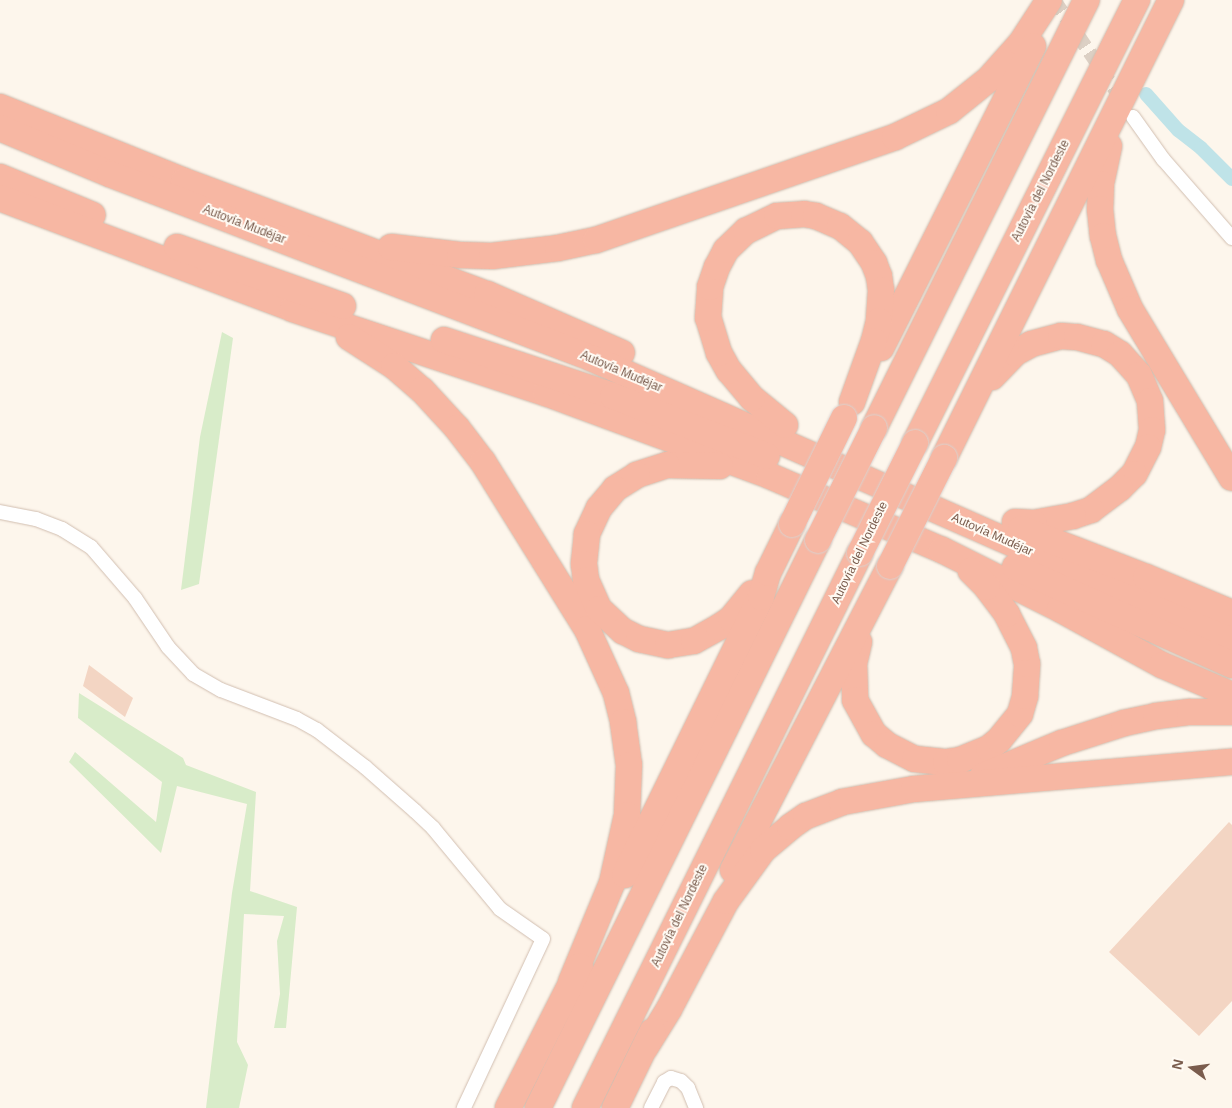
<!DOCTYPE html>
<html>
<head>
<meta charset="utf-8">
<style>
	body { margin:0 }
	#map { position:relative; width:1232px; height:1108px; overflow:hidden; background:#fdf6ec; font-family:Arial,sans-serif }
	div>[style] { position:absolute }
	[style*='--x'] { left:calc(var(--x)*1px); top:calc(var(--y)*1px); width:calc(var(--w)*1px); rotate:calc(var(--a)*1deg) }
	.green>* { inset:0; background:#d8ecc9 }
	.canal>* { height:14px; margin:-7px; padding:0 7px; transform-origin:7px; border-radius:7px; background:#bfe3e8 }
	.building>* { inset:0; background:#f3d5c3 }
	.street-tunnel>* { height:14px; margin-top:-7px; transform-origin:0; background:repeating-linear-gradient(90deg,#dcd0c4 0 14px,transparent 0 21px) }
	.roads { filter:drop-shadow(0 0 1px #d1beb0) drop-shadow(0 0 1px #d1beb0) }
	.street>* { height:14px; margin:-7px; padding:0 7px; transform-origin:7px; border-radius:7px; background:#fff }
	.highway>* { height:26px; margin:-13px; padding:0 13px; transform-origin:13px; border-radius:13px; background:#f7b7a3 }
	.bridges { filter:drop-shadow(0 0 1px #dad1cd) drop-shadow(0 0 1px #dad1cd) }
	.highway-bridge>* { height:26px; margin:-13px; padding:0 13px; transform-origin:13px; border-radius:13px; background:#f7b7a3 }
	span { translate:-50% -50%; white-space:nowrap; text-align:center; line-height:1.15; -webkit-text-stroke:4px #fffaf3; paint-order:stroke }
	.street-label { font-size:12px; color:#7a5c4d }
	.north { position:absolute; left:1167px; top:1043px; width:50px; height:50px; -webkit-text-stroke:4px #fffaf3; paint-order:stroke; rotate:284deg; font-size:14px; font-weight:700; line-height:20px; text-align:center; color:#7a5c4d }
	.north::after { content:''; display:block; margin:auto; width:18px; height:22px; background:#7a5c4d; clip-path:polygon(50% 0,100% 100%,50% 72%,0 100%) }
</style>
</head>
<body>
<div id="map">
	<div class="green">
		<i style="clip-path:polygon(222px 332px,233px 338px,199px 584px,181px 590px,200px 437px)"></i>
		<i style="clip-path:polygon(79px 693px,183px 758px,186px 765px,256px 792px,250px 891px,297px 907px,286px 1028px,274px 1028px,280px 994px,277px 941px,284px 916px,244px 914px,237px 1042px,248px 1065px,239px 1108px,206px 1108px,232px 893px,247px 804px,177px 786px,161px 853px,69px 762px,75px 752px,156px 822px,162px 782px,78px 718px)"></i>
	</div>
	<div class="canal">
		<i style="--x:1146;--y:94;--w:48;--a:48.4"></i>
		<i style="--x:1178;--y:130;--w:29;--a:38"></i>
		<i style="--x:1201;--y:148;--w:44;--a:45"></i>
	</div>
	<div class="building">
		<i style="clip-path:polygon(89px 665px,133px 698px,125px 717px,83px 686px)"></i>
		<i style="clip-path:polygon(1229px 822px,1232px 825px,1232px 1001px,1199px 1036px,1109px 952px)"></i>
	</div>
	<div class="street-tunnel">
		<i style="--x:1054;--y:0;--w:125;--a:55.8"></i>
	</div>
	<div class="roads">
		<div class="street">
			<i style="--x:1133;--y:117;--w:52;--a:54.5"></i>
			<i style="--x:1163;--y:159;--w:105;--a:48.9"></i>
			<i style="--x:0;--y:512;--w:37;--a:11"></i>
			<i style="--x:36;--y:519;--w:28;--a:21"></i>
			<i style="--x:62;--y:529;--w:34;--a:32"></i>
			<i style="--x:91;--y:547;--w:67;--a:49.2"></i>
			<i style="--x:135;--y:598;--w:59;--a:56"></i>
			<i style="--x:168;--y:647;--w:37;--a:47"></i>
			<i style="--x:193;--y:674;--w:32;--a:30"></i>
			<i style="--x:221;--y:690;--w:81;--a:20.9"></i>
			<i style="--x:297;--y:719;--w:23;--a:29"></i>
			<i style="--x:317;--y:730;--w:61;--a:37.6"></i>
			<i style="--x:365;--y:767;--w:67;--a:41.3"></i>
			<i style="--x:415;--y:811;--w:25;--a:43"></i>
			<i style="--x:433;--y:828;--w:105;--a:50.4"></i>
			<i style="--x:500;--y:909;--w:52;--a:34.9"></i>
			<i style="--x:543;--y:939;--w:187;--a:115.1"></i>
			<i style="--x:651;--y:1108;--w:29;--a:-63"></i>
			<i style="--x:664;--y:1082;--w:8;--a:-30"></i>
			<i style="--x:671;--y:1078;--w:10;--a:17"></i>
			<i style="--x:681;--y:1081;--w:10;--a:45"></i>
			<i style="--x:688;--y:1088;--w:22;--a:68"></i>
		</div>
		<div class="highway">
			<i style="--x:0;--y:107;--w:198;--a:21.9"></i>
			<i style="--x:184;--y:181;--w:323;--a:20.5"></i>
			<i style="--x:487;--y:294;--w:147;--a:23.6"></i>
			<i style="--x:0;--y:128;--w:119;--a:22.7"></i>
			<i style="--x:110;--y:174;--w:515;--a:20.93"></i>
			<i style="--x:591;--y:358;--w:700;--a:23.75"></i>
			<i style="--x:1109;--y:146;--w:39;--a:102"></i>
			<i style="--x:1101;--y:184;--w:25;--a:92"></i>
			<i style="--x:1100;--y:209;--w:27;--a:84"></i>
			<i style="--x:1103;--y:236;--w:25;--a:76"></i>
			<i style="--x:1109;--y:260;--w:53;--a:66.8"></i>
			<i style="--x:1130;--y:309;--w:197;--a:58.9"></i>
			<i style="--x:0;--y:177;--w:100;--a:22.4"></i>
			<i style="--x:0;--y:198;--w:313;--a:20.7"></i>
			<i style="--x:293;--y:309;--w:267;--a:18.4"></i>
			<i style="--x:546;--y:393;--w:239;--a:20.3"></i>
			<i style="--x:770;--y:476;--w:187;--a:23.3"></i>
			<i style="--x:942;--y:550;--w:132;--a:26.6"></i>
			<i style="--x:1060;--y:609;--w:116;--a:28.8"></i>
			<i style="--x:1162;--y:665;--w:76;--a:23.2"></i>
			<i style="--x:177;--y:247;--w:176;--a:19.6"></i>
			<i style="--x:391;--y:247;--w:69;--a:6.6"></i>
			<i style="--x:460;--y:255;--w:32;--a:2"></i>
			<i style="--x:492;--y:256;--w:66;--a:-6.9"></i>
			<i style="--x:558;--y:248;--w:39;--a:-12"></i>
			<i style="--x:596;--y:240;--w:316;--a:-19"></i>
			<i style="--x:895;--y:137;--w:60;--a:-25.7"></i>
			<i style="--x:949;--y:111;--w:51;--a:-38.7"></i>
			<i style="--x:989;--y:79;--w:48;--a:-48.4"></i>
			<i style="--x:1021;--y:43;--w:51;--a:-56.9"></i>
			<i style="--x:349;--y:337;--w:54;--a:32.8"></i>
			<i style="--x:394;--y:366;--w:37;--a:41"></i>
			<i style="--x:422;--y:390;--w:52;--a:47.4"></i>
			<i style="--x:457;--y:428;--w:43;--a:52.6"></i>
			<i style="--x:483;--y:462;--w:197;--a:58.1"></i>
			<i style="--x:587;--y:629;--w:70;--a:65.6"></i>
			<i style="--x:616;--y:693;--w:30;--a:76"></i>
			<i style="--x:623;--y:722;--w:43;--a:82.1"></i>
			<i style="--x:629;--y:765;--w:50;--a:92.3"></i>
			<i style="--x:627;--y:815;--w:70;--a:102.4"></i>
			<i style="--x:612;--y:883;--w:107;--a:112.5"></i>
			<i style="--x:444;--y:340;--w:178;--a:18.3"></i>
			<i style="--x:613;--y:396;--w:165;--a:21.3"></i>
			<i style="--x:881;--y:348;--w:338;--a:-63.3"></i>
			<i style="--x:992;--y:377;--w:33;--a:-46"></i>
			<i style="--x:1015;--y:353;--w:18;--a:-29"></i>
			<i style="--x:1031;--y:344;--w:31;--a:-15"></i>
			<i style="--x:1061;--y:336;--w:16;--a:4"></i>
			<i style="--x:1077;--y:337;--w:28;--a:15"></i>
			<i style="--x:1104;--y:344;--w:19;--a:32"></i>
			<i style="--x:1120;--y:354;--w:28;--a:48"></i>
			<i style="--x:1139;--y:375;--w:28;--a:67"></i>
			<i style="--x:1150;--y:401;--w:29;--a:86"></i>
			<i style="--x:1152;--y:430;--w:17;--a:103"></i>
			<i style="--x:1148;--y:447;--w:30;--a:117"></i>
			<i style="--x:1134;--y:474;--w:20;--a:135"></i>
			<i style="--x:1120;--y:488;--w:36;--a:143"></i>
			<i style="--x:1091;--y:510;--w:19;--a:162"></i>
			<i style="--x:1073;--y:516;--w:40;--a:170"></i>
			<i style="--x:1034;--y:523;--w:19;--a:-177"></i>
			<i style="--x:785;--y:425;--w:43;--a:-140.7"></i>
			<i style="--x:752;--y:398;--w:35;--a:-130"></i>
			<i style="--x:729;--y:371;--w:21;--a:-119"></i>
			<i style="--x:719;--y:353;--w:37;--a:-107"></i>
			<i style="--x:708;--y:318;--w:31;--a:-86"></i>
			<i style="--x:710;--y:287;--w:21;--a:-71"></i>
			<i style="--x:717;--y:267;--w:19;--a:-62"></i>
			<i style="--x:726;--y:250;--w:28;--a:-44"></i>
			<i style="--x:746;--y:231;--w:34;--a:-26"></i>
			<i style="--x:777;--y:216;--w:27;--a:-4"></i>
			<i style="--x:804;--y:214;--w:12;--a:9"></i>
			<i style="--x:816;--y:216;--w:26;--a:23"></i>
			<i style="--x:840;--y:226;--w:26;--a:39"></i>
			<i style="--x:860;--y:242;--w:25;--a:56"></i>
			<i style="--x:874;--y:263;--w:14;--a:69"></i>
			<i style="--x:879;--y:276;--w:14;--a:82"></i>
			<i style="--x:881;--y:290;--w:31;--a:94"></i>
			<i style="--x:879;--y:321;--w:21;--a:104"></i>
			<i style="--x:874;--y:341;--w:65;--a:109.8"></i>
			<i style="--x:874;--y:428;--w:478;--a:-63.6"></i>
			<i style="--x:915;--y:443;--w:496;--a:-63.4"></i>
			<i style="--x:944;--y:458;--w:511;--a:-63.64"></i>
			<i style="--x:720;--y:466;--w:53;--a:-178.9"></i>
			<i style="--x:667;--y:465;--w:32;--a:162"></i>
			<i style="--x:637;--y:475;--w:26;--a:148"></i>
			<i style="--x:615;--y:489;--w:25;--a:130"></i>
			<i style="--x:599;--y:508;--w:29;--a:115"></i>
			<i style="--x:587;--y:534;--w:30;--a:96"></i>
			<i style="--x:584;--y:564;--w:16;--a:83"></i>
			<i style="--x:586;--y:580;--w:32;--a:66"></i>
			<i style="--x:599;--y:609;--w:33;--a:43"></i>
			<i style="--x:623;--y:631;--w:18;--a:27"></i>
			<i style="--x:639;--y:639;--w:30;--a:12"></i>
			<i style="--x:668;--y:645;--w:26;--a:-9"></i>
			<i style="--x:694;--y:641;--w:29;--a:-29"></i>
			<i style="--x:719;--y:627;--w:14;--a:-34"></i>
			<i style="--x:731;--y:619;--w:33;--a:-51"></i>
			<i style="--x:1021;--y:529;--w:134;--a:21"></i>
			<i style="--x:1146;--y:577;--w:93;--a:22.7"></i>
			<i style="--x:1015;--y:567;--w:238;--a:24.3"></i>
			<i style="--x:859;--y:642;--w:22;--a:103"></i>
			<i style="--x:854;--y:663;--w:37;--a:88"></i>
			<i style="--x:855;--y:700;--w:39;--a:61"></i>
			<i style="--x:874;--y:734;--w:17;--a:40"></i>
			<i style="--x:887;--y:745;--w:31;--a:27"></i>
			<i style="--x:915;--y:759;--w:31;--a:6"></i>
			<i style="--x:946;--y:762;--w:14;--a:-8"></i>
			<i style="--x:960;--y:760;--w:31;--a:-22"></i>
			<i style="--x:989;--y:748;--w:13;--a:-39"></i>
			<i style="--x:999;--y:740;--w:33;--a:-51"></i>
			<i style="--x:1020;--y:714;--w:19;--a:-74"></i>
			<i style="--x:1025;--y:696;--w:32;--a:-86"></i>
			<i style="--x:1027;--y:664;--w:16;--a:-101"></i>
			<i style="--x:1024;--y:648;--w:38;--a:-117"></i>
			<i style="--x:1007;--y:614;--w:34;--a:-127"></i>
			<i style="--x:987;--y:587;--w:23;--a:-135"></i>
			<i style="--x:983;--y:776;--w:86;--a:-22.7"></i>
			<i style="--x:1062;--y:743;--w:65;--a:-17.9"></i>
			<i style="--x:1124;--y:723;--w:33;--a:-12"></i>
			<i style="--x:1156;--y:716;--w:34;--a:-7"></i>
			<i style="--x:1190;--y:712;--w:42;--a:0"></i>
			<i style="--x:733;--y:870;--w:342;--a:-62.7"></i>
			<i style="--x:625;--y:875;--w:309;--a:-63.9"></i>
			<i style="--x:761;--y:597;--w:25;--a:-74"></i>
			<i style="--x:768;--y:573;--w:55;--a:-63.9"></i>
			<i style="--x:645;--y:1048;--w:46;--a:-58.4"></i>
			<i style="--x:669;--y:1009;--w:122;--a:-62.2"></i>
			<i style="--x:726;--y:901;--w:63;--a:-54"></i>
			<i style="--x:763;--y:850;--w:35;--a:-40"></i>
			<i style="--x:790;--y:827;--w:19;--a:-35"></i>
			<i style="--x:806;--y:816;--w:39;--a:-21"></i>
			<i style="--x:842;--y:802;--w:73;--a:-10.2"></i>
			<i style="--x:914;--y:789;--w:319;--a:-4.9"></i>
			<i style="--x:508;--y:1108;--w:159;--a:-63.1"></i>
			<i style="--x:538;--y:1108;--w:633;--a:-63.76"></i>
			<i style="--x:585;--y:1108;--w:619;--a:-63.64"></i>
			<i style="--x:615;--y:1108;--w:85;--a:-64"></i>
		</div>
	</div>
	<div class="bridges">
		<div class="highway-bridge">
			<i style="--x:792;--y:524;--w:118;--a:-63.9"></i>
			<i style="--x:818;--y:540;--w:125;--a:-63.4"></i>
			<i style="--x:860;--y:553;--w:123;--a:-63.4"></i>
			<i style="--x:890;--y:566;--w:121;--a:-63.4"></i>
		</div>
	</div>
	<div class="street-label">
		<span style="left:1041px;top:191px;rotate:-63deg">Autovía del Nordeste</span>
		<span style="left:244px;top:225px;rotate:21deg">Autovía Mudéjar</span>
		<span style="left:621px;top:372px;rotate:23deg">Autovía Mudéjar</span>
		<span style="left:992px;top:535px;rotate:24deg">Autovía Mudéjar</span>
		<span style="left:860px;top:553px;rotate:-64deg">Autovía del Nordeste</span>
		<span style="left:680px;top:916px;rotate:-64deg">Autovía del Nordeste</span>
	</div>
	<div class="north">N</div>
</div>
</body>
</html>
